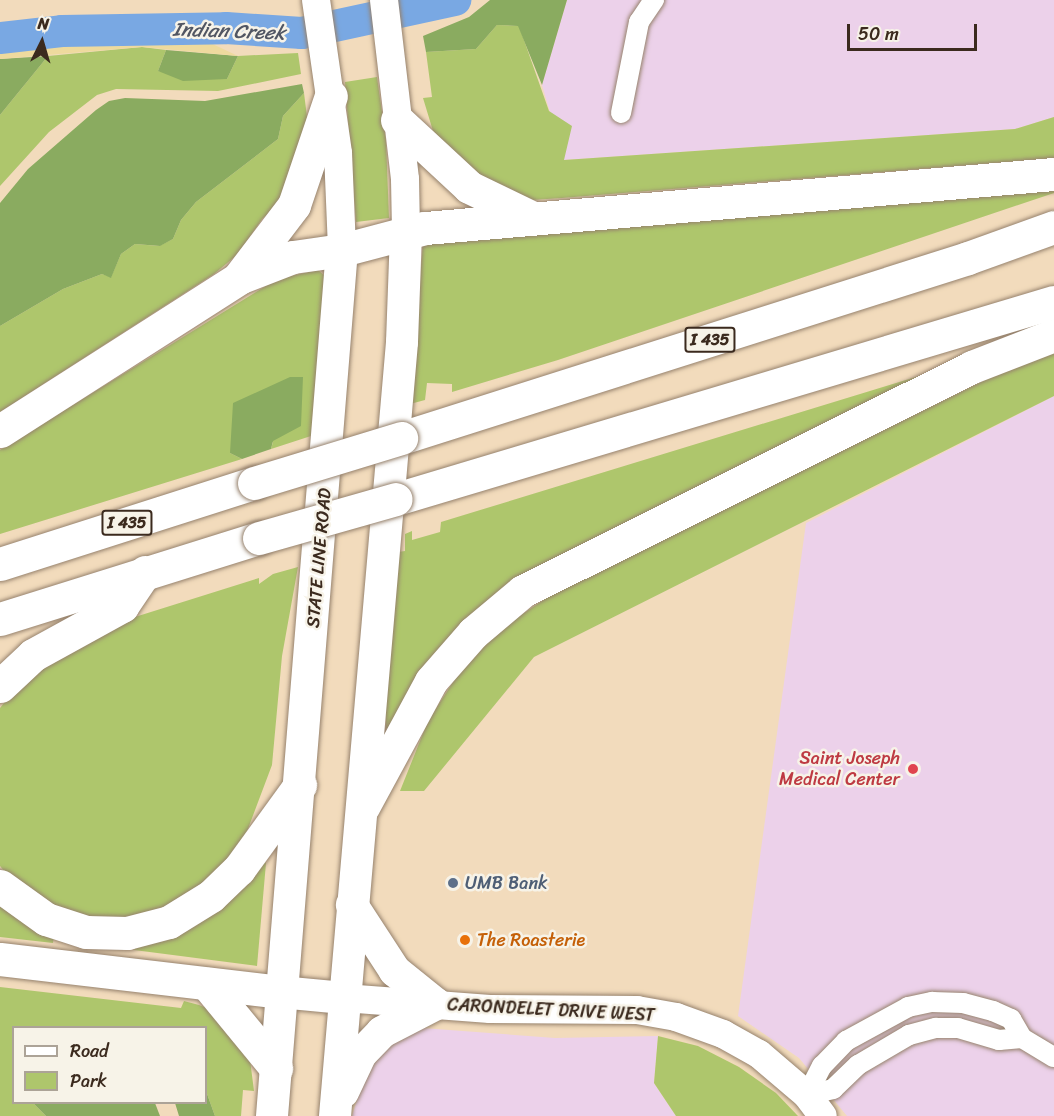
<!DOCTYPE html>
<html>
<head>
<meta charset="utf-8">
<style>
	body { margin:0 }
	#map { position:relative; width:1054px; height:1116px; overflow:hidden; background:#f2dbbc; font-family:Sriracha,sans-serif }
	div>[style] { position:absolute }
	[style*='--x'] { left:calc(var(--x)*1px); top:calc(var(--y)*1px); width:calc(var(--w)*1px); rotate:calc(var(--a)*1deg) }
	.built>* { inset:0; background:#ecd1ea }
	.green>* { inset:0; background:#aec66c }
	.forest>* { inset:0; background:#8aab60 }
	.sand>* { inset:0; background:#eeda9e }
	.river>* { height:32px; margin:-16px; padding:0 16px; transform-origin:16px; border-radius:16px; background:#79a8e3 }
	.roads { filter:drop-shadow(0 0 2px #96826d) drop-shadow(0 0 2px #96826d) }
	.street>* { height:20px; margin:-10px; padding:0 10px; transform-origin:10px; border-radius:10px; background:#fff }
	.secondary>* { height:28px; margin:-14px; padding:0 14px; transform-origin:14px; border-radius:14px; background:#fff }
	.primary>* { height:32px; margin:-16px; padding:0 16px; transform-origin:16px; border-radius:16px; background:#fff }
	.highway>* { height:33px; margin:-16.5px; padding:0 16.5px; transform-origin:16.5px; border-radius:16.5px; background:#fff }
	.bridges { filter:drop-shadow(0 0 2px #96826d) drop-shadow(0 0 2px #96826d) }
	.highway-bridge>* { height:33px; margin:-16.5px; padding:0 16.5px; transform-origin:16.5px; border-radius:16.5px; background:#fff }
	.dots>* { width:16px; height:16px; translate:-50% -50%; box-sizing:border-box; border:3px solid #f7f3e8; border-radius:50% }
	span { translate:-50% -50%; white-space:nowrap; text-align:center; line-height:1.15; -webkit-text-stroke:5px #f7f3e8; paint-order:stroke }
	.shield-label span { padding:2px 4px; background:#f7f3e8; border:2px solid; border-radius:4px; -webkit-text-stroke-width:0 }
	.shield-label { font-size:16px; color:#3b2a1e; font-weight:700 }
	.street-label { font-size:18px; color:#3b2a1e }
	.health-label { font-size:18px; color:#be3a42 }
	.right { translate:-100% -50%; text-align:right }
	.service-label { font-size:18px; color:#4e5e75 }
	.left { translate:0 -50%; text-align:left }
	.food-label { font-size:18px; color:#c56008 }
	.water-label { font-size:20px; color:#515663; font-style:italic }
	.legend { position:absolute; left:12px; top:1026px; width:195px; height:78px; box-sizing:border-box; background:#f7f3e8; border:2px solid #aca397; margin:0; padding:8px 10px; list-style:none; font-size:18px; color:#3b2a1e }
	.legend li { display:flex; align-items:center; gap:12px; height:30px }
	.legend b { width:30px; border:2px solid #aca397 }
	.north { position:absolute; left:12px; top:12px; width:60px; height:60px; -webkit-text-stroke:4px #f7f3e8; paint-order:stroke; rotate:5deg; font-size:16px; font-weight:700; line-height:24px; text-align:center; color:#3b2a1e }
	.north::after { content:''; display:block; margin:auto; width:21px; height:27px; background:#3b2a1e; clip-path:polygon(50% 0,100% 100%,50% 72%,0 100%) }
	.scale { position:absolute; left:847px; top:24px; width:130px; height:27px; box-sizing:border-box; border:3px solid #3b2a1e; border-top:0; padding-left:8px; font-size:18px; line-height:21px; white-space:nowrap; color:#3b2a1e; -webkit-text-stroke:4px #f7f3e8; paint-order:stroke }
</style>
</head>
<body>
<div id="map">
	<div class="built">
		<i style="clip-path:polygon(567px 0,1054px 0,1054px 117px,1015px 129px,564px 160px,542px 85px)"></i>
		<i style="clip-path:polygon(1054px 396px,1054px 1116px,847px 1116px,799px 1058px,738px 1016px,806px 523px)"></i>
		<i style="clip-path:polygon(422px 1028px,555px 1038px,658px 1036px,654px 1083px,676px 1116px,352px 1116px,364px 1078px,379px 1057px,401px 1037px)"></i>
	</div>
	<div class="green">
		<i style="clip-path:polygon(497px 25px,519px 26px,549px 111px,572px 126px,564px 160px,1015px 129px,1054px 117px,1054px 158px,562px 198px,532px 200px,501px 195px,433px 131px,423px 98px,432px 97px,426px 52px,476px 49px)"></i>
		<i style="clip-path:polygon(142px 47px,166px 50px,158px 71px,227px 79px,238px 56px,298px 53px,301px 74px,218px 91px,116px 89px,97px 95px,49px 132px,0 186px,0 115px,48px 56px)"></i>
		<i style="clip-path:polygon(377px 77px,386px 141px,389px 218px,356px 222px,345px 82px)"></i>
		<i style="clip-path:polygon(304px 93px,307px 117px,290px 194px,262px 219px,238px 254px,214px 274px,0 412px,0 326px,63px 289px,102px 274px,111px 277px,121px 254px,135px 244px,159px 246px,173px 239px,181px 220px,196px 202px,278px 139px,283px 116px)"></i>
		<i style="clip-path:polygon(1054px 184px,1054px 193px,558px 360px,452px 392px,452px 384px,427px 383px,425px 400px,410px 404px,423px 243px)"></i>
		<i style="clip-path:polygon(318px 270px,326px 277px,311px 436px,271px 449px,273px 442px,230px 453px,242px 459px,0 534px,0 450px,277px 279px)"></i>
		<i style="clip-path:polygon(1054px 346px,1054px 396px,534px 657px,424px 791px,400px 791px,428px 721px,462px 668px,506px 625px,551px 595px)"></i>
		<i style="clip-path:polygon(932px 372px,568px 557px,392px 728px,386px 728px,385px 691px,398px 552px,405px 551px,405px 534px,412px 531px,412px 540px,440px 532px,441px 522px)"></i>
		<i style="clip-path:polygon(298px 567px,282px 656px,272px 765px,246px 834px,211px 880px,164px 911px,112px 922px,58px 911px,16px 885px,0 866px,0 708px,20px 683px,119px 622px,259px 578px,259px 584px,273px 574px)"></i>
		<i style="clip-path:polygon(258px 858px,266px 863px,257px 966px,134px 950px,136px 941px)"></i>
		<i style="clip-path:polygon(0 898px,54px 935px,53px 943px,0 937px)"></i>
		<i style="clip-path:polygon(0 987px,181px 1008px,184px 1001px,199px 1005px,214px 1011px,249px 1052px,254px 1091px,243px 1090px,241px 1116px,215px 1116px,206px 1091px,206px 1028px,14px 1028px,14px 1102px,33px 1103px,46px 1116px,0 1116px)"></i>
		<i style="clip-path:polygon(658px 1036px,698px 1046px,739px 1067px,776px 1093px,798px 1116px,676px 1116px,654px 1083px)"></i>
	</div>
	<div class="forest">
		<i style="clip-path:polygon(490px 0,567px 0,542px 85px,518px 26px,497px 25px,476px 49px,426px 52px,423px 36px,469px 17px)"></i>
		<i style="clip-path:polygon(166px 50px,238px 56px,227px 79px,183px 81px,158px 71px)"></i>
		<i style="clip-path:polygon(48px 56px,0 115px,0 59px)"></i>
		<i style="clip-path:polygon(302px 84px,304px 93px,283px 116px,278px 139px,196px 202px,181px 220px,173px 239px,160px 246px,135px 244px,121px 254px,111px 278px,102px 274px,63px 289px,0 326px,0 203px,28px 169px,96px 110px,109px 101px,125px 98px,205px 101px)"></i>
		<i style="clip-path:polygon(290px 377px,303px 377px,301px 426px,273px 441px,271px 449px,242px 459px,230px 453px,233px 403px)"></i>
		<i style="clip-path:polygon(206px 1091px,215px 1116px,179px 1116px,175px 1103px,206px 1102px)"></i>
		<i style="clip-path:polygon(33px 1103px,155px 1103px,160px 1116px,46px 1116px)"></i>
	</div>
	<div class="sand">
		<i style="clip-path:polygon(153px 34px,202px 39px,238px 56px,142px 47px,0 59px,0 42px)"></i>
	</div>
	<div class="river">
		<i style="--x:0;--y:38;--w:62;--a:-6.4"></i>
		<i style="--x:62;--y:31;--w:164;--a:-1"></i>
		<i style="--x:226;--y:28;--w:76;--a:3.8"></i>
		<i style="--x:302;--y:33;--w:157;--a:-12.2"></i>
	</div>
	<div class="roads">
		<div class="street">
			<i style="--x:621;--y:113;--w:93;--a:-78.8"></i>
			<i style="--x:639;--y:22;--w:27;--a:-56"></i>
			<i style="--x:807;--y:1095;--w:33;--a:-63"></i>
			<i style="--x:822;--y:1066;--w:35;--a:-46"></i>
			<i style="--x:846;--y:1041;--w:71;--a:-28.7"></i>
			<i style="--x:908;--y:1007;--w:25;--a:-12"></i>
			<i style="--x:932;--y:1002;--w:31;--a:2"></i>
			<i style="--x:963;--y:1003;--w:31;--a:15"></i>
			<i style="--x:993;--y:1011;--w:20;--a:24"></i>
			<i style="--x:1011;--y:1019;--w:22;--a:60"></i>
			<i style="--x:1022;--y:1038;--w:37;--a:31"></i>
			<i style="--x:807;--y:1095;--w:27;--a:-13"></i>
			<i style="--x:833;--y:1089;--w:35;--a:-44"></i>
			<i style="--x:858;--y:1065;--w:59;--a:-30.5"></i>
			<i style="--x:909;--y:1035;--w:28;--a:-15"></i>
			<i style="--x:936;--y:1028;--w:22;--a:0"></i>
			<i style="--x:958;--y:1028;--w:43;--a:16.3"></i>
			<i style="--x:999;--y:1040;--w:23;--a:-5"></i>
		</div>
		<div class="secondary">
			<i style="--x:316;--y:0;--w:155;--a:81.8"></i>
			<i style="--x:338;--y:153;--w:97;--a:87.6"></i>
			<i style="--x:384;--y:0;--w:180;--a:83.3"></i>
			<i style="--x:405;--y:179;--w:54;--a:88.9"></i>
			<i style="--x:344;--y:998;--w:146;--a:4.3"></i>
			<i style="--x:490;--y:1009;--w:147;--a:0.4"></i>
			<i style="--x:637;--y:1010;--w:40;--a:10"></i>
			<i style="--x:676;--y:1017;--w:50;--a:19.9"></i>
			<i style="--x:723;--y:1034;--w:41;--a:29.1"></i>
			<i style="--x:759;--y:1054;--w:63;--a:40.5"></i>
			<i style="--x:807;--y:1095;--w:26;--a:53"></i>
		</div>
		<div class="primary">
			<i style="--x:280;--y:992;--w:64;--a:5.4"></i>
			<i style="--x:343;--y:1092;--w:42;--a:-64.7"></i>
			<i style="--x:361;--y:1054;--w:30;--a:-46"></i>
			<i style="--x:382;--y:1032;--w:61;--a:-27.4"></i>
			<i style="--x:436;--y:1004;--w:53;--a:-141.2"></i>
			<i style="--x:395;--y:971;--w:79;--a:-123.1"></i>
			<i style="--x:272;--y:1116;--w:869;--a:-85.38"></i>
			<i style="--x:335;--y:1116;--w:777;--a:-85.05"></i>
			<i style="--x:402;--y:342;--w:109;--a:-87.9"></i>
		</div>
		<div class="highway">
			<i style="--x:397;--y:120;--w:98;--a:42.9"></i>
			<i style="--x:469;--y:187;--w:69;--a:25.8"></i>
			<i style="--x:240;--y:276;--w:89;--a:-52.7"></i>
			<i style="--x:294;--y:205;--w:115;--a:-71.3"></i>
			<i style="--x:0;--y:431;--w:284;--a:-32.6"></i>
			<i style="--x:239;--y:278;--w:58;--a:-21.3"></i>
			<i style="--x:293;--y:257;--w:49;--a:-8.1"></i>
			<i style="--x:342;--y:250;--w:86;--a:-14.8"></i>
			<i style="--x:425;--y:228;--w:631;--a:-4.91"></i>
			<i style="--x:401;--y:438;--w:595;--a:-17.61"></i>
			<i style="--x:968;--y:258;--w:91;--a:-19.8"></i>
			<i style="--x:396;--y:499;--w:687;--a:-16.67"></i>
			<i style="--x:0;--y:564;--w:267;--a:-17.7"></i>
			<i style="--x:0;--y:619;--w:271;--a:-17.4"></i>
			<i style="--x:0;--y:686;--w:45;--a:-43.2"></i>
			<i style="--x:33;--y:655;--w:102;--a:-28.8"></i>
			<i style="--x:122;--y:606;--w:41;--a:-55.9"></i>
			<i style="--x:363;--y:807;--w:143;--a:-61.6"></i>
			<i style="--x:431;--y:681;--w:64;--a:-48.8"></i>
			<i style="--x:473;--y:633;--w:65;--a:-40"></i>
			<i style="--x:523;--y:591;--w:502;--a:-26.51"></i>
			<i style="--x:972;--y:367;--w:88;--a:-21.3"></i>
			<i style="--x:0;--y:886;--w:57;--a:35.7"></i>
			<i style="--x:46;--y:919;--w:42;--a:18"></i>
			<i style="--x:86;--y:932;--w:41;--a:1.4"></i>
			<i style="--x:127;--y:933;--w:43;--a:-14.7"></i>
			<i style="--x:169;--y:922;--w:49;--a:-31.8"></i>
			<i style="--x:211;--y:896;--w:39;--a:-44"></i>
			<i style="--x:239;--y:869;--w:104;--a:-54"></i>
			<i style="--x:0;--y:959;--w:282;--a:6.7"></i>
			<i style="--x:207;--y:984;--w:109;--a:50.6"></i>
		</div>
	</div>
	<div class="bridges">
		<div class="highway-bridge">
			<i style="--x:254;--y:483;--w:154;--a:-17"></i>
			<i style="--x:259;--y:538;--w:142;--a:-15.9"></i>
		</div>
	</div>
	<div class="dots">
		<i style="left:913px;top:769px;background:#e0444e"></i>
		<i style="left:453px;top:883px;background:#5c6f8a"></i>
		<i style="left:465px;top:940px;background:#e8710a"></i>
	</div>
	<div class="shield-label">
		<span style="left:710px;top:340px">I 435</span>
		<span style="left:127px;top:523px">I 435</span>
	</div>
	<div class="street-label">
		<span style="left:319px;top:558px;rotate:-85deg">STATE LINE ROAD</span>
		<span style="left:551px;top:1010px;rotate:3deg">CARONDELET DRIVE WEST</span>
	</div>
	<div class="health-label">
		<span class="right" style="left:900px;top:769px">Saint Joseph<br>Medical Center</span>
	</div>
	<div class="service-label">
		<span class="left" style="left:465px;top:883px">UMB Bank</span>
	</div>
	<div class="food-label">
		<span class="left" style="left:477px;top:940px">The Roasterie</span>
	</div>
	<div class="water-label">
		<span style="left:229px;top:31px;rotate:2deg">Indian Creek</span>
	</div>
	<ul class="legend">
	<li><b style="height:8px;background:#fff"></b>Road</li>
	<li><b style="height:16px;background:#aec66c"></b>Park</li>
	</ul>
	<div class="north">N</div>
	<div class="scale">50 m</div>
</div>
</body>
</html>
